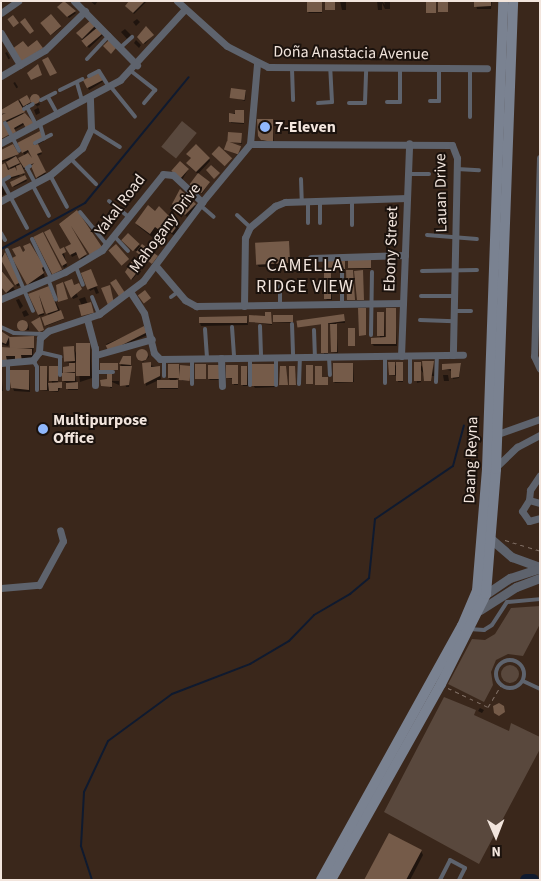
<!DOCTYPE html>
<html>
<head>
<meta charset="utf-8">
<style>
	body { margin:0 }
	#map { position:relative; width:541px; height:881px; overflow:hidden; background:#3a271b; font-family:"Source Sans 3",sans-serif }
	div>[style] { position:absolute }
	[style*='--x'] { left:calc(var(--x)*1px); top:calc(var(--y)*1px); width:calc(var(--w)*1px); rotate:calc(var(--a)*1deg) }
	.green>* { inset:0; background:#59483d; transform-origin:0 0 }
	.round { border-radius:50% }
	.shadow>* { inset:0; background:#0007; transform-origin:0 0 }
	.stream>* { height:2px; margin:-1px; padding:0 1px; transform-origin:1px; border-radius:1px; background:#0f1a2f }
	.river>* { height:12px; margin:-6px; padding:0 6px; transform-origin:6px; border-radius:6px; background:#0f1a2f }
	.building>* { inset:0; background:#755b49; transform-origin:0 0 }
	.path>* { height:1px; margin-top:-0.5px; transform-origin:0; background:repeating-linear-gradient(90deg,#817066 0 4px,transparent 0 8px) }
	.service>* { height:4px; margin:-2px; padding:0 2px; transform-origin:2px; border-radius:2px; background:#5e636d }
	.service>.ring { margin:-2px; padding:0; box-sizing:content-box; background:none; border:4px solid #5e636d; border-radius:50% }
	.minor>* { height:7px; margin:-3.5px; padding:0 3.5px; transform-origin:3.5px; border-radius:3.5px; background:#5e636d }
	.tertiary>* { height:9px; margin:-4.5px; padding:0 4.5px; transform-origin:4.5px; border-radius:4.5px; background:#5e636d }
	.secondary>* { height:10px; margin:-5px; padding:0 5px; transform-origin:5px; border-radius:5px; background:#7a8291 }
	.dots>* { width:14px; height:14px; translate:-50% -50%; box-sizing:border-box; border:2px solid #1b120d; border-radius:50% }
	span { translate:-50% -50%; white-space:nowrap; text-align:center; line-height:1.15; -webkit-text-stroke:4px #1b120d; paint-order:stroke }
	.street-label { font-size:16px; color:#f2e5dd }
	.poi-label { font-size:16px; color:#f2e5dd; font-weight:700 }
	.left { translate:0 -50%; text-align:left }
	.neighbourhood-label { font-size:18px; color:#f2e5dd; letter-spacing:1px }
	.frame { position:absolute; inset:0; border:2px solid #f2e5dd; pointer-events:none }
	.north { position:absolute; left:471px; top:811px; width:50px; height:50px; -webkit-text-stroke:4px #1b120d; paint-order:stroke; rotate:179deg; font-size:14px; font-weight:700; line-height:20px; text-align:center; color:#f2e5dd }
	.north::after { content:''; display:block; margin:auto; width:18px; height:22px; background:#f2e5dd; clip-path:polygon(50% 0,100% 100%,50% 72%,0 100%) }
</style>
</head>
<body>
<div id="map">
	<div class="green">
		<i style="left:182px;top:121px;width:19px;height:33px;rotate:39deg"></i>
		<i style="clip-path:polygon(540px 606px,540px 624px,523px 656px,508px 654px,496px 660px,491px 672px,493px 685px,484px 702px,448px 684px,472px 639px,485px 640px,495px 634px,511px 608px)"></i>
		<i class="round" style="left:501px;top:665px;width:18px;height:18px"></i>
		<i style="clip-path:polygon(444px 697px,476px 710px,474px 715px,509px 731px,511px 723px,540px 737px,540px 749px,479px 864px,384px 812px)"></i>
	</div>
	<div class="shadow">
		<i style="clip-path:polygon(90px 1px,98px 1px,95px 5px)"></i>
		<i style="clip-path:polygon(130px 1px,147px 1px,134px 14px,127px 7px)"></i>
		<i style="clip-path:polygon(340px 1px,346px 1px,346px 10px,342px 10px)"></i>
		<i style="clip-path:polygon(377px 1px,382px 1px,385px 5px,384px 1px,390px 1px,390px 9px,385px 9px,382px 3px,382px 10px,378px 10px)"></i>
		<i style="clip-path:polygon(475px 1px,492px 1px,491px 9px,477px 9px)"></i>
		<i style="clip-path:polygon(65px 2px,76px 13px,69px 18px,59px 7px)"></i>
		<i style="clip-path:polygon(321px 2px,322px 13px,309px 13px,308px 12px)"></i>
		<i style="left:51px;top:15px;width:16px;height:12px;rotate:52deg"></i>
		<i style="clip-path:polygon(137px 19px,140px 22px,136px 26px,133px 22px)"></i>
		<i style="clip-path:polygon(91px 20px,104px 34px,89px 48px,78px 35px)"></i>
		<i style="clip-path:polygon(125px 29px,131px 35px,127px 39px,121px 32px)"></i>
		<i style="clip-path:polygon(153px 35px,145px 44px,140px 39px)"></i>
		<i style="clip-path:polygon(136px 40px,141px 45px,139px 48px,134px 43px)"></i>
		<i style="left:7px;top:52px;width:7px;height:2px;rotate:63deg"></i>
		<i style="left:98px;top:74px;width:9px;height:16px;rotate:58deg"></i>
		<i style="left:15px;top:82px;width:6px;height:2px;rotate:59deg"></i>
		<i style="clip-path:polygon(246px 91px,245px 101px,232px 97px)"></i>
		<i style="clip-path:polygon(35px 94px,40px 105px,37px 106px,39px 109px,40px 113px,36px 115px,34px 110px,38px 108px,30px 96px)"></i>
		<i style="clip-path:polygon(27px 97px,31px 104px,22px 109px,25px 124px,14px 130px,3px 124px,1px 107px,3px 110px)"></i>
		<i style="clip-path:polygon(244px 111px,244px 124px,231px 123px,230px 114px)"></i>
		<i style="clip-path:polygon(272px 120px,274px 144px,264px 143px,262px 140px)"></i>
		<i style="clip-path:polygon(evenodd,40px 133px,44px 141px,37px 145px,42px 154px,37px 156px,46px 174px,38px 179px,32px 166px,22px 170px,27px 181px,14px 187px,12px 183px,24px 176px,17px 166px,14px 168px,20px 176px,4px 181px,1px 167px,5px 165px,13px 174px,7px 161px,1px 162px,1px 152px,13px 146px,20px 166px,25px 156px,18px 143px,40px 133px,30px 151px,34px 163px,26px 153px,30px 151px)"></i>
		<i style="clip-path:polygon(241px 134px,242px 144px,229px 141px)"></i>
		<i style="clip-path:polygon(240px 147px,238px 155px,225px 149px)"></i>
		<i style="clip-path:polygon(188px 154px,209px 158px,210px 161px,198px 174px,189px 166px,192px 159px)"></i>
		<i style="clip-path:polygon(188px 170px,182px 180px,173px 171px)"></i>
		<i style="clip-path:polygon(209px 183px,202px 194px,192px 185px)"></i>
		<i style="clip-path:polygon(1px 184px,6px 194px,1px 196px)"></i>
		<i style="clip-path:polygon(195px 205px,197px 207px,187px 217px,175px 206px)"></i>
		<i style="clip-path:polygon(77px 212px,73px 231px,87px 258px,82px 261px,78px 254px,72px 257px,67px 247px,72px 244px,67px 218px)"></i>
		<i style="clip-path:polygon(156px 212px,177px 226px,180px 230px,175px 236px,167px 231px,164px 235px,157px 230px,152px 237px,138px 226px,136px 223px)"></i>
		<i style="clip-path:polygon(46px 233px,60px 250px,63px 249px,67px 266px,64px 268px)"></i>
		<i style="clip-path:polygon(128px 235px,139px 245px,154px 265px,124px 242px)"></i>
		<i style="clip-path:polygon(288px 243px,291px 266px,259px 267px,257px 264px)"></i>
		<i style="clip-path:polygon(30px 244px,45px 270px,43px 272px,45px 277px,30px 288px,22px 253px)"></i>
		<i style="left:4px;top:254px;width:35px;height:4px;rotate:61deg"></i>
		<i style="clip-path:polygon(371px 261px,371px 269px,349px 268px)"></i>
		<i style="clip-path:polygon(345px 264px,345px 270px,325px 269px)"></i>
		<i style="clip-path:polygon(141px 267px,142px 268px,132px 280px,126px 272px)"></i>
		<i style="clip-path:polygon(1px 269px,15px 290px,8px 295px,1px 286px)"></i>
		<i style="clip-path:polygon(90px 271px,99px 293px,96px 294px,94px 289px,90px 291px,83px 274px)"></i>
		<i style="clip-path:polygon(331px 273px,332px 300px,327px 300px,326px 299px)"></i>
		<i style="clip-path:polygon(66px 283px,76px 292px,78px 297px,73px 299px)"></i>
		<i style="clip-path:polygon(50px 290px,64px 319px,46px 326px,43px 318px,49px 316px,40px 295px,44px 315px,39px 316px,30px 295px)"></i>
		<i style="clip-path:polygon(85px 297px,88px 305px,82px 306px,79px 299px)"></i>
		<i style="clip-path:polygon(19px 299px,23px 306px,20px 309px,16px 300px)"></i>
		<i style="clip-path:polygon(395px 309px,397px 346px,374px 346px,372px 344px,380px 339px,378px 313px,384px 315px,385px 339px,388px 339px)"></i>
		<i style="clip-path:polygon(26px 310px,29px 315px,24px 317px,22px 312px)"></i>
		<i style="clip-path:polygon(271px 315px,272px 325px,251px 322px,266px 317px)"></i>
		<i style="clip-path:polygon(292px 316px,293px 323px,275px 322px)"></i>
		<i style="clip-path:polygon(344px 316px,345px 323px,336px 323px,338px 353px,332px 352px,332px 324px,326px 324px,328px 354px,324px 354px,322px 324px,297px 321px)"></i>
		<i style="clip-path:polygon(247px 317px,248px 325px,201px 326px,200px 323px)"></i>
		<i style="clip-path:polygon(18px 323px,28px 323px,29px 330px,19px 330px)"></i>
		<i style="left:144px;top:328px;width:8px;height:41px;rotate:67deg"></i>
		<i style="clip-path:polygon(1px 333px,9px 338px,34px 338px,33px 357px,1px 362px,1px 349px,27px 349px,11px 348px,11px 340px,8px 346px,1px 344px)"></i>
		<i style="clip-path:polygon(90px 344px,92px 378px,80px 382px,78px 362px,73px 363px,78px 390px,68px 390px,67px 383px,63px 381px,71px 363px,65px 362px,74px 348px,77px 356px)"></i>
		<i style="clip-path:polygon(145px 350px,149px 357px,143px 362px,137px 352px)"></i>
		<i style="clip-path:polygon(124px 357px,131px 359px,129px 387px,126px 387px,121px 364px)"></i>
		<i style="clip-path:polygon(433px 362px,434px 376px,425px 376px,421px 370px,421px 382px,417px 383px,415px 364px,420px 364px,424px 369px)"></i>
		<i style="clip-path:polygon(394px 363px,398px 369px,403px 365px,403px 382px,398px 382px,398px 376px,390px 375px)"></i>
		<i style="clip-path:polygon(144px 364px,159px 367px,161px 379px,146px 386px)"></i>
		<i style="clip-path:polygon(353px 364px,354px 382px,335px 383px,334px 382px)"></i>
		<i style="clip-path:polygon(461px 364px,459px 378px,453px 379px,452px 371px,443px 369px)"></i>
		<i style="clip-path:polygon(178px 365px,191px 381px,182px 381px,179px 376px,176px 380px,178px 389px,159px 389px,171px 382px,169px 378px)"></i>
		<i style="clip-path:polygon(218px 366px,219px 380px,210px 380px,209px 379px)"></i>
		<i style="clip-path:polygon(237px 366px,238px 385px,234px 385px,233px 379px,227px 378px)"></i>
		<i style="clip-path:polygon(47px 367px,48px 384px,52px 384px,50px 367px,58px 368px,58px 384px,62px 385px,58px 392px,41px 390px)"></i>
		<i style="clip-path:polygon(247px 367px,248px 386px,243px 386px,242px 384px)"></i>
		<i style="clip-path:polygon(276px 368px,276px 387px,255px 388px,253px 385px)"></i>
		<i style="clip-path:polygon(29px 371px,30px 392px,14px 391px,13px 388px)"></i>
		<i style="clip-path:polygon(111px 374px,112px 381px,119px 381px,119px 385px,112px 382px,112px 388px,110px 388px)"></i>
		<i style="clip-path:polygon(443px 375px,448px 375px,449px 381px,444px 381px)"></i>
		<i style="clip-path:polygon(1px 380px,2px 381px,3px 391px,1px 391px)"></i>
		<i style="clip-path:polygon(480px 708px,484px 710px,482px 713px,478px 711px)"></i>
		<i style="clip-path:polygon(421px 851px,423px 855px,410px 880px,366px 880px)"></i>
	</div>
	<div class="stream">
		<i style="--x:1;--y:249;--w:96;--a:-28.7"></i>
		<i style="--x:85;--y:203;--w:163;--a:-50.5"></i>
		<i style="--x:92;--y:880;--w:36;--a:-108"></i>
		<i style="--x:81;--y:846;--w:54;--a:-86.8"></i>
		<i style="--x:84;--y:792;--w:56;--a:-64.8"></i>
		<i style="--x:108;--y:741;--w:79;--a:-36.3"></i>
		<i style="--x:172;--y:694;--w:84;--a:-21"></i>
		<i style="--x:250;--y:664;--w:45;--a:-30.5"></i>
		<i style="--x:289;--y:641;--w:36;--a:-46"></i>
		<i style="--x:314;--y:615;--w:42;--a:-30.3"></i>
		<i style="--x:350;--y:594;--w:25;--a:-40"></i>
		<i style="--x:369;--y:578;--w:59;--a:-84.2"></i>
		<i style="--x:375;--y:519;--w:94;--a:-34.2"></i>
		<i style="--x:453;--y:466;--w:42;--a:-75"></i>
	</div>
	<div class="river">
		<i style="--x:526;--y:880;--w:7;--a:0"></i>
	</div>
	<div class="building">
		<i style="clip-path:polygon(64px 1px,76px 11px,67px 17px,57px 7px)"></i>
		<i style="clip-path:polygon(129px 1px,145px 1px,133px 13px,125px 6px)"></i>
		<i style="left:307px;top:1px;width:15px;height:11px"></i>
		<i style="left:325px;top:1px;width:10px;height:9px"></i>
		<i style="left:426px;top:1px;width:10px;height:12px"></i>
		<i style="left:438px;top:1px;width:10px;height:11px"></i>
		<i style="clip-path:polygon(474px 1px,491px 1px,491px 6px,474px 7px)"></i>
		<i style="left:51px;top:14px;width:16px;height:14px;rotate:50deg"></i>
		<i style="left:13px;top:15px;width:10px;height:7px;rotate:53deg"></i>
		<i style="clip-path:polygon(25px 18px,34px 31px,30px 34px,20px 22px)"></i>
		<i style="clip-path:polygon(92px 19px,97px 24px,82px 39px,76px 33px)"></i>
		<i style="left:99px;top:26px;width:8px;height:23px;rotate:50deg"></i>
		<i style="clip-path:polygon(146px 26px,154px 35px,143px 44px,137px 37px)"></i>
		<i style="clip-path:polygon(37px 40px,43px 48px,22px 62px,12px 49px,23px 41px,28px 47px)"></i>
		<i style="clip-path:polygon(109px 40px,116px 48px,111px 54px,103px 46px)"></i>
		<i style="clip-path:polygon(48px 57px,57px 73px,50px 76px,42px 60px)"></i>
		<i style="clip-path:polygon(38px 64px,42px 75px,31px 80px,27px 73px)"></i>
		<i style="left:99px;top:72px;width:9px;height:18px;rotate:63deg"></i>
		<i style="left:231px;top:88px;width:15px;height:10px;rotate:8deg"></i>
		<i class="round" style="left:30px;top:94px;width:10px;height:10px"></i>
		<i style="left:27px;top:95px;width:8px;height:9px;rotate:60deg"></i>
		<i style="clip-path:polygon(18px 100px,25px 112px,3px 122px,10px 134px,1px 139px,1px 115px,6px 113px,1px 114px,1px 110px)"></i>
		<i style="clip-path:polygon(235px 110px,244px 110px,244px 123px,229px 122px,229px 113px,235px 114px)"></i>
		<i style="clip-path:polygon(25px 113px,34px 123px,26px 128px,23px 123px,14px 128px,16px 132px,11px 135px,5px 123px)"></i>
		<i style="clip-path:polygon(257px 119px,273px 119px,273px 142px,261px 140px,258px 136px)"></i>
		<i style="clip-path:polygon(40px 131px,44px 139px,33px 145px,38px 144px,42px 152px,37px 154px,46px 172px,36px 178px,31px 166px,34px 163px,24px 168px,18px 158px,28px 153px,32px 158px,28px 150px,22px 153px,17px 143px)"></i>
		<i style="left:228px;top:132px;width:14px;height:10px;rotate:4deg"></i>
		<i style="left:227px;top:141px;width:15px;height:9px;rotate:20deg"></i>
		<i style="clip-path:polygon(13px 144px,19px 154px,1px 161px,1px 150px)"></i>
		<i style="clip-path:polygon(196px 144px,210px 158px,196px 172px,186px 163px,191px 158px,186px 154px)"></i>
		<i style="left:219px;top:146px;width:18px;height:11px;rotate:43deg"></i>
		<i style="clip-path:polygon(16px 156px,20px 163px,9px 168px,6px 162px)"></i>
		<i style="left:180px;top:161px;width:12px;height:13px;rotate:42deg"></i>
		<i style="clip-path:polygon(5px 163px,8px 170px,15px 167px,17px 171px,16px 166px,21px 164px,25px 173px,2px 180px,1px 165px)"></i>
		<i style="clip-path:polygon(211px 165px,220px 173px,214px 179px,206px 170px)"></i>
		<i style="left:198px;top:173px;width:15px;height:14px;rotate:37deg"></i>
		<i style="clip-path:polygon(25px 175px,27px 179px,12px 187px,10px 182px)"></i>
		<i style="clip-path:polygon(180px 189px,196px 204px,185px 215px,172px 204px)"></i>
		<i style="clip-path:polygon(148px 205px,155px 211px,159px 206px,178px 225px,172px 233px,165px 228px,162px 232px,155px 227px,150px 234px,135px 223px)"></i>
		<i style="clip-path:polygon(77px 210px,102px 247px,90px 255px,71px 226px,87px 254px,79px 259px,76px 252px,70px 255px,65px 247px,71px 244px,59px 224px)"></i>
		<i style="clip-path:polygon(50px 229px,60px 249px,64px 247px,66px 252px,62px 254px,67px 263px,62px 266px,44px 232px)"></i>
		<i style="left:43px;top:232px;width:42px;height:11px;rotate:63deg"></i>
		<i style="left:128px;top:233px;width:16px;height:10px;rotate:43deg"></i>
		<i style="left:289px;top:241px;width:22px;height:34px;rotate:87deg"></i>
		<i style="clip-path:polygon(30px 243px,44px 266px,42px 268px,44px 273px,27px 285px,12px 258px,16px 256px,12px 249px,20px 246px,23px 252px,25px 250px,23px 246px)"></i>
		<i style="left:116px;top:244px;width:20px;height:10px;rotate:49deg"></i>
		<i style="left:142px;top:244px;width:20px;height:10px;rotate:37deg"></i>
		<i style="clip-path:polygon(5px 252px,21px 282px,15px 285px,1px 260px)"></i>
		<i style="clip-path:polygon(134px 258px,142px 266px,131px 280px,125px 272px)"></i>
		<i style="left:371px;top:260px;width:8px;height:23px;rotate:90deg"></i>
		<i style="left:323px;top:261px;width:22px;height:8px"></i>
		<i style="left:91px;top:269px;width:18px;height:11px;rotate:68deg"></i>
		<i style="clip-path:polygon(1px 270px,14px 286px,6px 293px,1px 287px)"></i>
		<i style="clip-path:polygon(346px 270px,353px 270px,355px 300px,347px 300px)"></i>
		<i style="clip-path:polygon(363px 270px,364px 300px,357px 300px,354px 271px)"></i>
		<i style="left:324px;top:271px;width:7px;height:28px"></i>
		<i style="clip-path:polygon(72px 279px,74px 285px,79px 283px,82px 289px,71px 298px,64px 282px)"></i>
		<i style="left:116px;top:279px;width:17px;height:7px;rotate:57deg"></i>
		<i style="clip-path:polygon(63px 282px,68px 299px,58px 302px,56px 285px)"></i>
		<i style="clip-path:polygon(110px 285px,114px 303px,108px 305px,101px 288px)"></i>
		<i style="clip-path:polygon(49px 286px,58px 310px,46px 314px,39px 295px,44px 313px,38px 315px,28px 294px)"></i>
		<i style="left:145px;top:290px;width:10px;height:9px;rotate:53deg"></i>
		<i style="left:91px;top:302px;width:11px;height:13px;rotate:75deg"></i>
		<i style="clip-path:polygon(358px 308px,366px 308px,366px 335px,359px 336px)"></i>
		<i style="clip-path:polygon(386px 308px,396px 308px,396px 344px,371px 344px,371px 338px,386px 337px)"></i>
		<i style="left:61px;top:310px;width:9px;height:21px;rotate:69deg"></i>
		<i style="clip-path:polygon(265px 312px,271px 312px,272px 324px,249px 322px,249px 315px,265px 316px)"></i>
		<i style="left:377px;top:312px;width:7px;height:24px"></i>
		<i style="left:344px;top:314px;width:7px;height:48px;rotate:82deg"></i>
		<i style="left:293px;top:315px;width:7px;height:20px;rotate:90deg"></i>
		<i style="clip-path:polygon(247px 316px,247px 323px,199px 323px,199px 317px)"></i>
		<i style="clip-path:polygon(40px 317px,44px 330px,39px 332px,31px 322px)"></i>
		<i class="round" style="left:16.5px;top:319.5px;width:11px;height:11px"></i>
		<i style="left:321px;top:323px;width:7px;height:30px"></i>
		<i style="clip-path:polygon(330px 324px,337px 324px,337px 352px,331px 352px)"></i>
		<i style="left:144px;top:326px;width:7px;height:43px;rotate:63deg"></i>
		<i style="left:348px;top:328px;width:7px;height:18px"></i>
		<i style="clip-path:polygon(1px 331px,10px 337px,34px 336px,34px 348px,10px 349px,9px 337px,6px 344px,1px 342px)"></i>
		<i style="left:76px;top:343px;width:14px;height:33px"></i>
		<i style="left:74px;top:346px;width:15px;height:11px;rotate:86deg"></i>
		<i style="clip-path:polygon(1px 347px,32px 349px,32px 355px,21px 355px,22px 361px,15px 362px,15px 356px,6px 356px,7px 361px,1px 361px)"></i>
		<i class="round" style="left:136px;top:349px;width:12px;height:12px"></i>
		<i style="clip-path:polygon(123px 356px,131px 356px,131px 365px,119px 364px)"></i>
		<i style="clip-path:polygon(422px 361px,434px 361px,431px 381px,424px 381px)"></i>
		<i style="clip-path:polygon(151px 362px,151px 367px,160px 366px,160px 376px,144px 384px,142px 363px)"></i>
		<i style="clip-path:polygon(388px 362px,395px 362px,395px 375px,389px 375px)"></i>
		<i style="left:396px;top:362px;width:7px;height:19px"></i>
		<i style="left:414px;top:362px;width:7px;height:19px"></i>
		<i style="clip-path:polygon(69px 363px,75px 363px,75px 372px,63px 373px,63px 367px,69px 366px)"></i>
		<i style="left:100px;top:363px;width:18px;height:7px"></i>
		<i style="left:333px;top:363px;width:20px;height:19px"></i>
		<i style="clip-path:polygon(461px 363px,459px 377px,451px 378px,451px 369px,442px 370px,442px 364px)"></i>
		<i style="left:168px;top:364px;width:11px;height:14px"></i>
		<i style="left:195px;top:364px;width:11px;height:15px"></i>
		<i style="left:251px;top:364px;width:24px;height:22px"></i>
		<i style="left:180px;top:365px;width:11px;height:15px;rotate:5deg"></i>
		<i style="left:208px;top:365px;width:11px;height:14px"></i>
		<i style="clip-path:polygon(226px 365px,238px 365px,238px 384px,232px 384px,232px 378px,226px 378px)"></i>
		<i style="left:306px;top:365px;width:7px;height:19px"></i>
		<i style="left:40px;top:366px;width:7px;height:24px"></i>
		<i style="left:49px;top:366px;width:9px;height:15px"></i>
		<i style="clip-path:polygon(120px 366px,132px 366px,129px 385px,120px 386px)"></i>
		<i style="left:241px;top:366px;width:6px;height:19px"></i>
		<i style="clip-path:polygon(280px 366px,286px 366px,288px 385px,279px 385px)"></i>
		<i style="clip-path:polygon(289px 366px,295px 366px,296px 385px,289px 385px)"></i>
		<i style="clip-path:polygon(315px 366px,322px 366px,322px 377px,328px 377px,328px 385px,315px 385px)"></i>
		<i style="clip-path:polygon(8px 370px,29px 370px,29px 390px,11px 388px)"></i>
		<i style="left:75px;top:373px;width:8px;height:13px;rotate:90deg"></i>
		<i style="clip-path:polygon(107px 373px,112px 373px,112px 387px,101px 386px,100px 380px,107px 379px)"></i>
		<i style="left:157px;top:380px;width:21px;height:8px"></i>
		<i style="clip-path:polygon(62px 382px,62px 388px,58px 388px,58px 391px,49px 391px,48px 383px)"></i>
		<i style="clip-path:polygon(78px 382px,78px 389px,66px 389px,66px 383px)"></i>
		<i style="clip-path:polygon(499px 703px,504px 706px,505px 712px,499px 716px,494px 713px,493px 706px)"></i>
		<i style="clip-path:polygon(389px 833px,422px 850px,406px 880px,364px 880px)"></i>
	</div>
	<div class="path">
		<i style="--x:505;--y:540;--w:37;--a:17"></i>
		<i style="--x:448;--y:688;--w:44;--a:25.4"></i>
		<i style="--x:488;--y:707;--w:26;--a:-59"></i>
	</div>
	<div class="service">
		<i style="--x:121;--y:47;--w:15;--a:-42"></i>
		<i style="--x:87;--y:59;--w:33;--a:-47"></i>
		<i style="--x:292;--y:69;--w:31;--a:88"></i>
		<i style="--x:131;--y:71;--w:31;--a:38"></i>
		<i style="--x:155;--y:90;--w:17;--a:130"></i>
		<i style="--x:89;--y:76;--w:11;--a:-27"></i>
		<i style="--x:99;--y:71;--w:19;--a:58"></i>
		<i style="--x:77;--y:83;--w:18;--a:74"></i>
		<i style="--x:111;--y:87;--w:38;--a:51"></i>
		<i style="--x:60;--y:90;--w:25;--a:-26"></i>
		<i style="--x:48;--y:97;--w:21;--a:61"></i>
		<i style="--x:41;--y:100;--w:16;--a:-27"></i>
		<i style="--x:430;--y:101;--w:9;--a:0"></i>
		<i style="--x:439;--y:101;--w:33;--a:-90"></i>
		<i style="--x:387;--y:102;--w:13;--a:0"></i>
		<i style="--x:400;--y:102;--w:34;--a:-90"></i>
		<i style="--x:318;--y:103;--w:14;--a:-4"></i>
		<i style="--x:332;--y:102;--w:33;--a:-93"></i>
		<i style="--x:349;--y:103;--w:16;--a:0"></i>
		<i style="--x:365;--y:103;--w:35;--a:-88"></i>
		<i style="--x:27;--y:107;--w:20;--a:63"></i>
		<i style="--x:24;--y:109;--w:10;--a:-29"></i>
		<i style="--x:470;--y:117;--w:49;--a:-90"></i>
		<i style="--x:5;--y:123;--w:31;--a:63"></i>
		<i style="--x:40;--y:124;--w:15;--a:74"></i>
		<i style="--x:91;--y:129;--w:34;--a:32"></i>
		<i style="--x:35;--y:143;--w:18;--a:-27"></i>
		<i style="--x:72;--y:160;--w:34;--a:45"></i>
		<i style="--x:30;--y:166;--w:4;--a:146"></i>
		<i style="--x:27;--y:168;--w:17;--a:62"></i>
		<i style="--x:457;--y:169;--w:22;--a:3"></i>
		<i style="--x:408;--y:174;--w:21;--a:0"></i>
		<i style="--x:50;--y:175;--w:36;--a:62"></i>
		<i style="--x:9;--y:177;--w:8;--a:150"></i>
		<i style="--x:2;--y:181;--w:53;--a:62"></i>
		<i style="--x:301;--y:179;--w:23;--a:88"></i>
		<i style="--x:32;--y:184;--w:36;--a:62"></i>
		<i style="--x:109;--y:201;--w:26;--a:39"></i>
		<i style="--x:320;--y:201;--w:22;--a:90"></i>
		<i style="--x:308;--y:202;--w:21;--a:90"></i>
		<i style="--x:200;--y:205;--w:18;--a:41"></i>
		<i style="--x:80;--y:212;--w:43;--a:50.7"></i>
		<i style="--x:237;--y:215;--w:18;--a:43"></i>
		<i style="--x:352;--y:225;--w:25;--a:-90"></i>
		<i style="--x:1;--y:233;--w:8;--a:60"></i>
		<i style="--x:427;--y:235;--w:50;--a:4.6"></i>
		<i style="--x:115;--y:237;--w:19;--a:47"></i>
		<i style="--x:32;--y:239;--w:43;--a:64"></i>
		<i style="--x:7;--y:250;--w:66;--a:66.9"></i>
		<i style="--x:76;--y:267;--w:19;--a:69"></i>
		<i style="--x:422;--y:271;--w:55;--a:-1"></i>
		<i style="--x:48;--y:279;--w:22;--a:69"></i>
		<i style="--x:421;--y:296;--w:33;--a:0"></i>
		<i style="--x:92;--y:297;--w:18;--a:68"></i>
		<i style="--x:171;--y:297;--w:9;--a:-36"></i>
		<i style="--x:342;--y:304;--w:32;--a:-90"></i>
		<i style="--x:280;--y:305;--w:19;--a:-90"></i>
		<i style="--x:454;--y:311;--w:17;--a:0"></i>
		<i style="--x:420;--y:320;--w:34;--a:2"></i>
		<i style="--x:292;--y:324;--w:33;--a:88"></i>
		<i style="--x:260;--y:326;--w:32;--a:88"></i>
		<i style="--x:1;--y:327;--w:14;--a:25"></i>
		<i style="--x:14;--y:333;--w:29;--a:2"></i>
		<i style="--x:232;--y:327;--w:31;--a:86"></i>
		<i style="--x:205;--y:329;--w:30;--a:86"></i>
		<i style="--x:314;--y:330;--w:27;--a:88"></i>
		<i style="--x:371;--y:335;--w:63;--a:-89.1"></i>
		<i style="--x:39;--y:352;--w:22;--a:13"></i>
		<i style="--x:60;--y:357;--w:18;--a:90"></i>
		<i style="--x:410;--y:356;--w:26;--a:90"></i>
		<i style="--x:329;--y:357;--w:18;--a:87"></i>
		<i style="--x:250;--y:358;--w:27;--a:90"></i>
		<i style="--x:276;--y:358;--w:27;--a:90"></i>
		<i style="--x:192;--y:359;--w:25;--a:90"></i>
		<i style="--x:33;--y:360;--w:8;--a:60"></i>
		<i style="--x:37;--y:367;--w:23;--a:90"></i>
		<i style="--x:8;--y:363;--w:26;--a:90"></i>
		<i style="--x:95;--y:372;--w:18;--a:0"></i>
		<i style="--x:164;--y:376;--w:17;--a:-90"></i>
		<i style="--x:436;--y:382;--w:27;--a:-88"></i>
		<i style="--x:385;--y:383;--w:27;--a:-90"></i>
		<i style="--x:299;--y:384;--w:27;--a:-88"></i>
		<i style="--x:469;--y:629;--w:15;--a:4"></i>
		<i style="--x:484;--y:630;--w:9;--a:-32"></i>
		<i style="--x:492;--y:625;--w:27;--a:-57"></i>
		<i style="--x:507;--y:602;--w:33;--a:-5"></i>
		<i class="ring" style="left:496px;top:660px;width:24px;height:24px"></i>
		<i style="--x:523;--y:681;--w:19;--a:25"></i>
		<i style="--x:440;--y:880;--w:22;--a:-63"></i>
		<i style="--x:450;--y:860;--w:17;--a:28"></i>
		<i style="--x:465;--y:868;--w:13;--a:117"></i>
	</div>
	<div class="minor">
		<i style="--x:74;--y:1;--w:90;--a:45.5"></i>
		<i style="--x:177;--y:1;--w:67;--a:42"></i>
		<i style="--x:227;--y:46;--w:46;--a:27.1"></i>
		<i style="--x:268;--y:67;--w:219;--a:0.3"></i>
		<i style="--x:1;--y:13;--w:21;--a:-35"></i>
		<i style="--x:1;--y:33;--w:37;--a:59"></i>
		<i style="--x:1;--y:76;--w:51;--a:-30.6"></i>
		<i style="--x:45;--y:50;--w:56;--a:-44.3"></i>
		<i style="--x:1;--y:143;--w:135;--a:-27.9"></i>
		<i style="--x:120;--y:80;--w:96;--a:-47.5"></i>
		<i style="--x:250;--y:144;--w:202;--a:0.3"></i>
		<i style="--x:452;--y:145;--w:14;--a:69"></i>
		<i style="--x:457;--y:158;--w:197;--a:91.2"></i>
		<i style="--x:540;--y:158;--w:198;--a:91.7"></i>
		<i style="--x:534;--y:356;--w:14;--a:65"></i>
		<i style="--x:1;--y:201;--w:55;--a:-28"></i>
		<i style="--x:50;--y:175;--w:42;--a:-40.2"></i>
		<i style="--x:82;--y:148;--w:21;--a:-65"></i>
		<i style="--x:91;--y:129;--w:31;--a:-92"></i>
		<i style="--x:311;--y:258;--w:94;--a:-1.8"></i>
		<i style="--x:156;--y:266;--w:45;--a:49.5"></i>
		<i style="--x:185;--y:300;--w:13;--a:29"></i>
		<i style="--x:196;--y:306;--w:207;--a:-0.8"></i>
		<i style="--x:131;--y:293;--w:24;--a:57"></i>
		<i style="--x:144;--y:313;--w:41;--a:76"></i>
		<i style="--x:154;--y:353;--w:8;--a:45"></i>
		<i style="--x:160;--y:359;--w:303;--a:-0.8"></i>
		<i style="--x:1;--y:299;--w:69;--a:-22.9"></i>
		<i style="--x:65;--y:272;--w:43;--a:-30.7"></i>
		<i style="--x:102;--y:250;--w:97;--a:-51.2"></i>
		<i style="--x:163;--y:174;--w:10;--a:6"></i>
		<i style="--x:173;--y:175;--w:40;--a:43"></i>
		<i style="--x:244;--y:306;--w:68;--a:-89.2"></i>
		<i style="--x:245;--y:238;--w:12;--a:-66"></i>
		<i style="--x:250;--y:227;--w:33;--a:-40"></i>
		<i style="--x:275;--y:206;--w:11;--a:-22"></i>
		<i style="--x:285;--y:202;--w:122;--a:-1.9"></i>
		<i style="--x:87;--y:319;--w:30;--a:75"></i>
		<i style="--x:95;--y:348;--w:37;--a:90"></i>
		<i style="--x:96;--y:355;--w:58;--a:-15.9"></i>
		<i style="--x:401;--y:356;--w:213;--a:-87.8"></i>
		<i style="--x:221;--y:358;--w:28;--a:88"></i>
		<i style="--x:1;--y:363;--w:32;--a:-5"></i>
		<i style="--x:33;--y:360;--w:10;--a:-53"></i>
		<i style="--x:39;--y:352;--w:14;--a:-86"></i>
		<i style="--x:40;--y:338;--w:11;--a:-41"></i>
		<i style="--x:48;--y:331;--w:54;--a:-18.4"></i>
		<i style="--x:99;--y:314;--w:55;--a:-36.9"></i>
		<i style="--x:143;--y:281;--w:99;--a:-53.2"></i>
		<i style="--x:202;--y:202;--w:75;--a:-50.4"></i>
		<i style="--x:250;--y:144;--w:80;--a:-85"></i>
		<i style="--x:495;--y:435;--w:48;--a:-19.6"></i>
		<i style="--x:494;--y:469;--w:32;--a:-44"></i>
		<i style="--x:517;--y:447;--w:26;--a:-28"></i>
		<i style="--x:529;--y:500;--w:10;--a:-84"></i>
		<i style="--x:530;--y:490;--w:18;--a:-56"></i>
		<i style="--x:540;--y:503;--w:11;--a:-165"></i>
		<i style="--x:529;--y:500;--w:13;--a:122"></i>
		<i style="--x:522;--y:511;--w:12;--a:55"></i>
		<i style="--x:529;--y:521;--w:11;--a:-15"></i>
		<i style="--x:1;--y:588;--w:38;--a:-5"></i>
		<i style="--x:39;--y:585;--w:50;--a:-61.4"></i>
		<i style="--x:63;--y:541;--w:11;--a:-105"></i>
	</div>
	<div class="tertiary">
		<i style="--x:491;--y:539;--w:28;--a:41"></i>
		<i style="--x:512;--y:557;--w:30;--a:20"></i>
		<i style="--x:482;--y:593;--w:4;--a:14"></i>
		<i style="--x:486;--y:594;--w:29;--a:-34"></i>
		<i style="--x:510;--y:578;--w:32;--a:-18"></i>
		<i style="--x:476;--y:608;--w:4;--a:27"></i>
		<i style="--x:480;--y:610;--w:43;--a:-32.6"></i>
		<i style="--x:516;--y:587;--w:26;--a:-21"></i>
	</div>
	<div class="secondary">
		<i style="--x:321;--y:880;--w:291;--a:-61"></i>
		<i style="--x:462;--y:626;--w:38;--a:-67"></i>
		<i style="--x:477;--y:591;--w:122;--a:-85.3"></i>
		<i style="--x:487;--y:469;--w:468;--a:-88"></i>
		<i style="--x:331;--y:880;--w:225;--a:-60.7"></i>
		<i style="--x:441;--y:684;--w:101;--a:-63.4"></i>
		<i style="--x:486;--y:594;--w:125;--a:-85.4"></i>
		<i style="--x:496;--y:469;--w:468;--a:-87.9"></i>
	</div>
	<div class="dots">
		<i style="left:265px;top:127px;background:#90b8fd"></i>
		<i style="left:43px;top:429px;background:#90b8fd"></i>
	</div>
	<div class="street-label">
		<span style="left:351px;top:53px;rotate:1deg">Doña Anastacia Avenue</span>
		<span style="left:441px;top:193px;rotate:-91deg">Lauan Drive</span>
		<span style="left:120px;top:205px;rotate:-53deg">Yakal Road</span>
		<span style="left:165px;top:228px;rotate:-53deg">Mahogany Drive</span>
		<span style="left:391px;top:249px;rotate:-88deg">Ebony Street</span>
		<span style="left:471px;top:460px;rotate:-88deg">Daang Reyna</span>
	</div>
	<div class="poi-label">
		<span class="left" style="left:275px;top:127px">7-Eleven</span>
		<span class="left" style="left:53px;top:429px">Multipurpose<br>Office</span>
	</div>
	<div class="neighbourhood-label">
		<span style="left:305px;top:277px">CAMELLA<br>RIDGE VIEW</span>
	</div>
	<div class="frame"></div>
	<div class="north">N</div>
</div>
</body>
</html>
